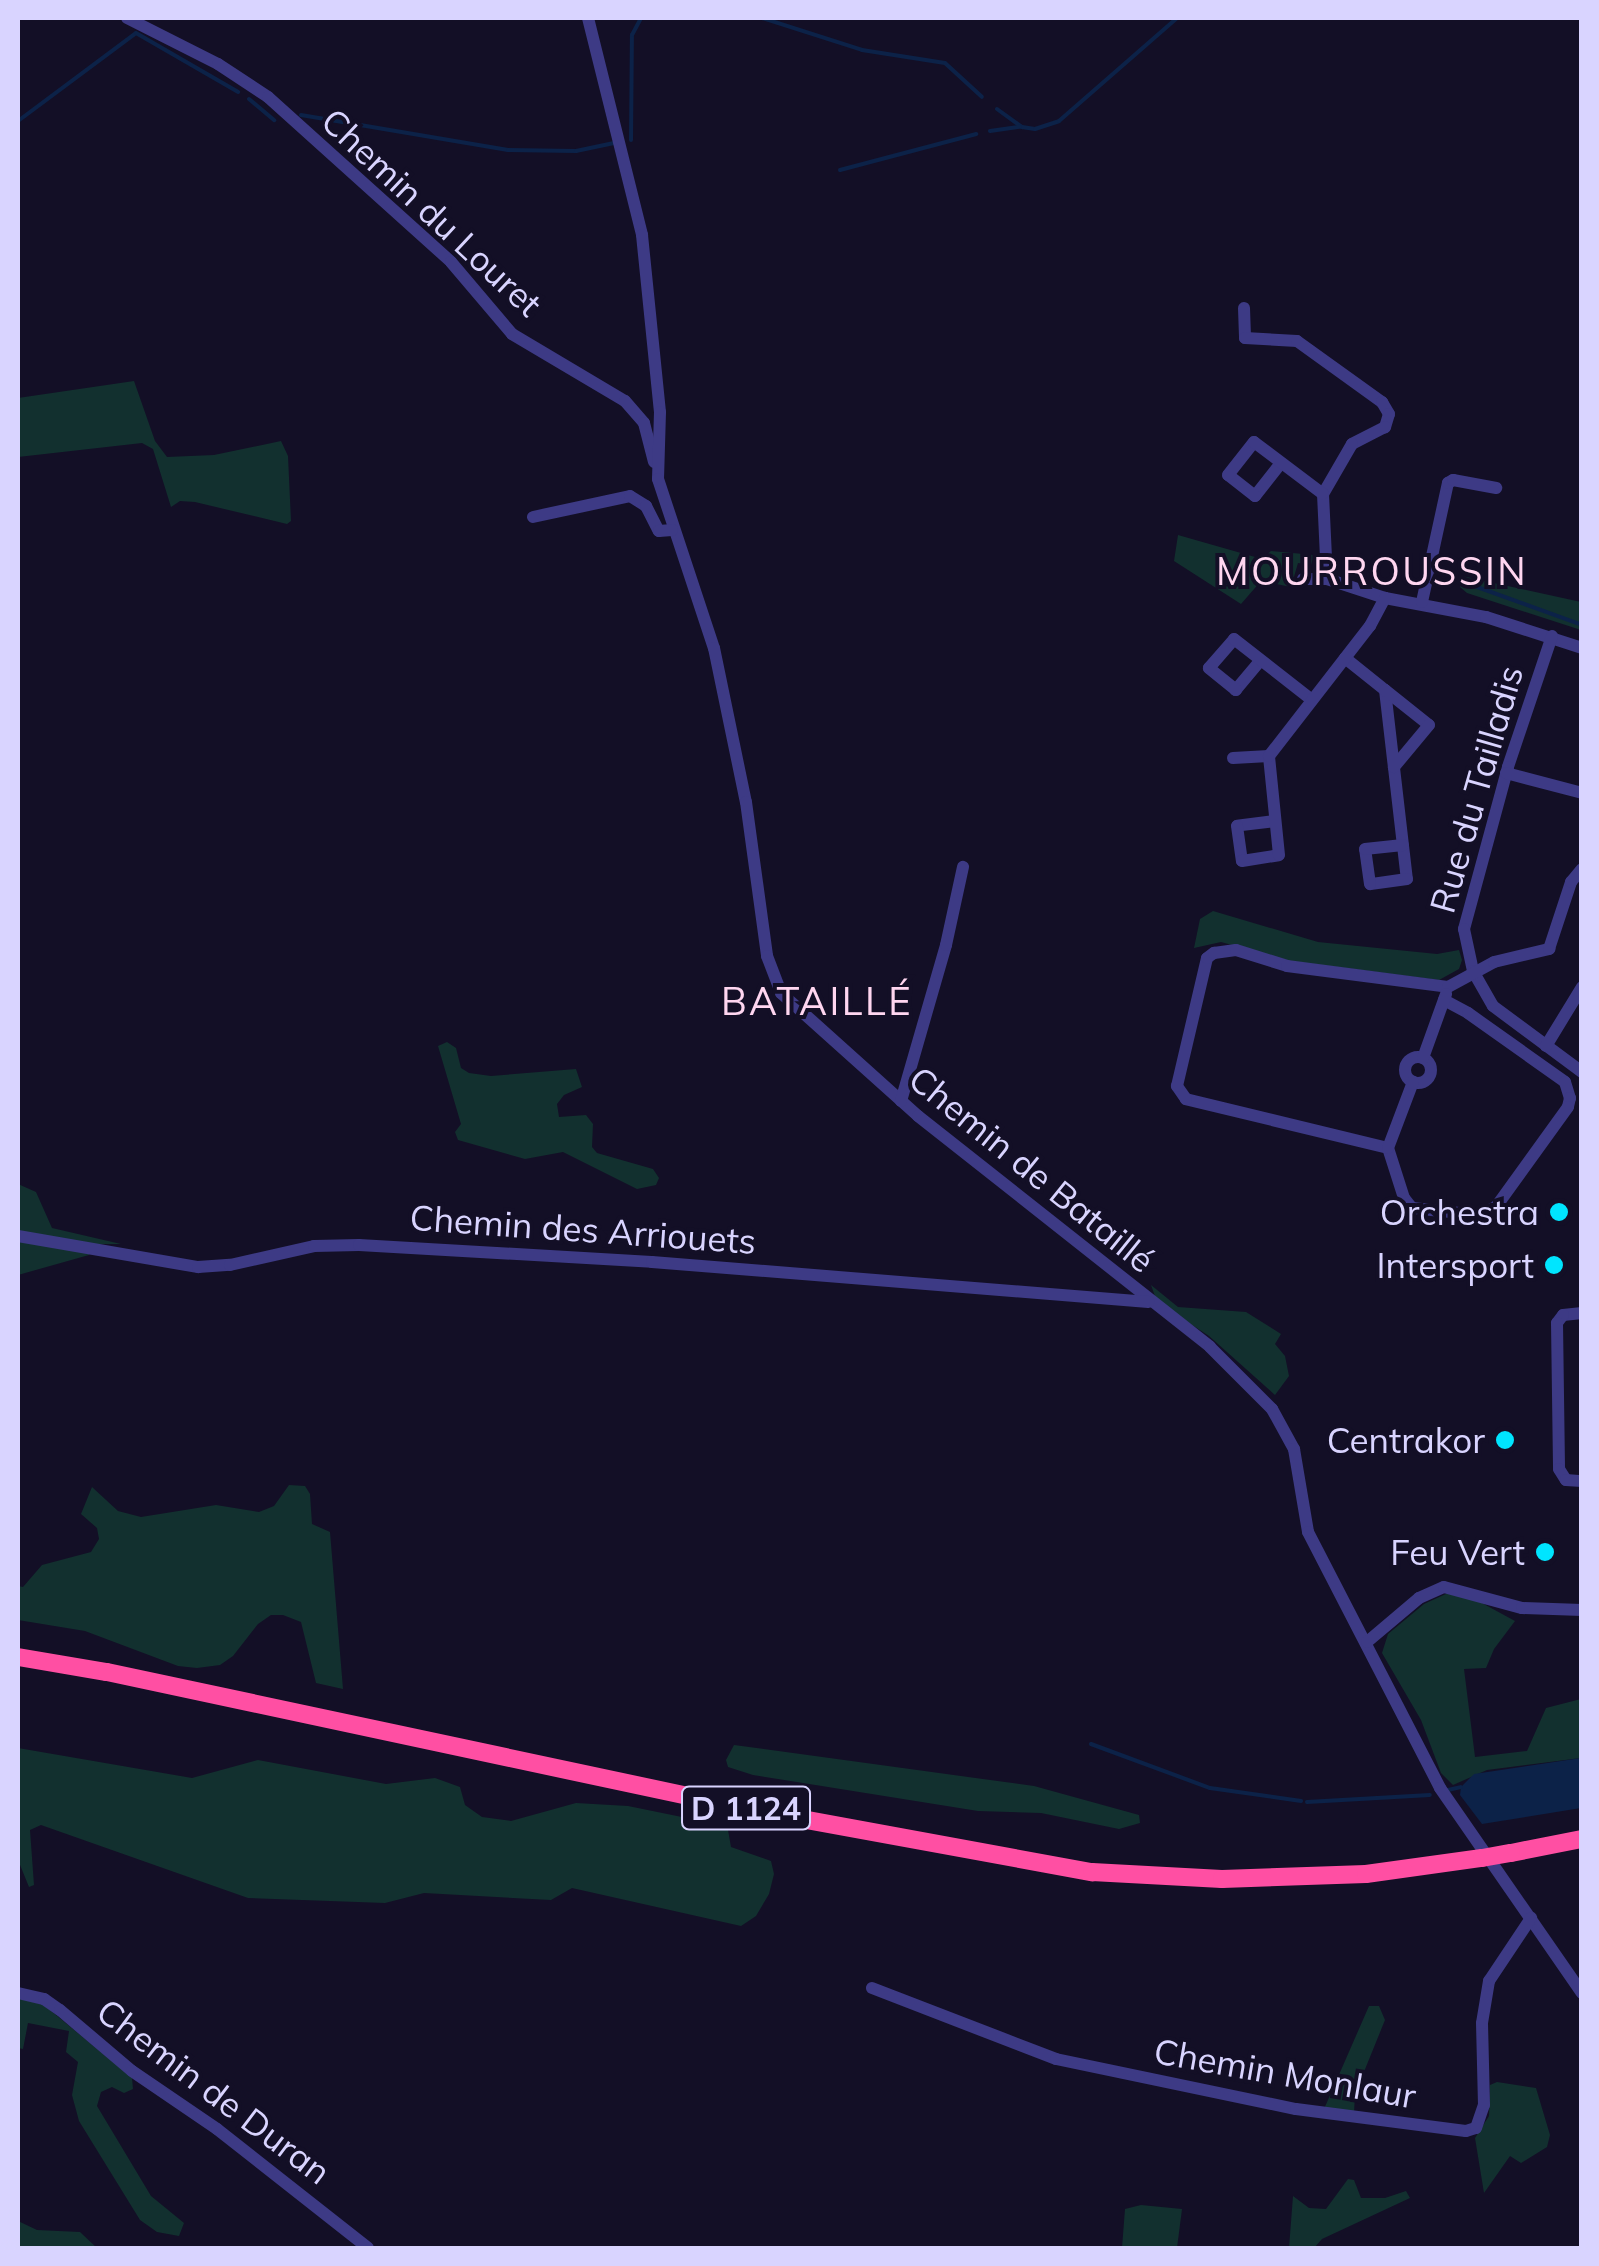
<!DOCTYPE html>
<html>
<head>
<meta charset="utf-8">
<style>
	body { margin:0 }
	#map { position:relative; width:1599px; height:2266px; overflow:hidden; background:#130f26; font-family:Mulish,sans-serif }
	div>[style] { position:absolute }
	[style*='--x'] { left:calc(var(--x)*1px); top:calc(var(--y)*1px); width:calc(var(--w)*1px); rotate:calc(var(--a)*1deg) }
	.green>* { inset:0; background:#12302f }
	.water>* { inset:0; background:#0c2248 }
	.stream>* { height:4px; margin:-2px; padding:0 2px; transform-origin:2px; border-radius:2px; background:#0c2248 }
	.minor>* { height:12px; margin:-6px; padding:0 6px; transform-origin:6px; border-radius:6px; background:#3d3a85 }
	.minor>.ring { margin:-6px; padding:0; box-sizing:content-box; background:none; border:12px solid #3d3a85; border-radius:50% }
	.highway>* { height:18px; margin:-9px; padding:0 9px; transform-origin:9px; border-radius:9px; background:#ff4fa3 }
	.highway-bridge>* { height:18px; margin:-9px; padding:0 9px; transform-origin:9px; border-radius:9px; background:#ff4fa3 }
	.dots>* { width:28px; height:28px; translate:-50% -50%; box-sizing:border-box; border:5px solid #130f26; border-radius:50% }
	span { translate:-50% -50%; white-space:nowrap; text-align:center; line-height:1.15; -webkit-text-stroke:8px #130f26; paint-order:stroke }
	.shield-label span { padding:2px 8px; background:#130f26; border:2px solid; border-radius:8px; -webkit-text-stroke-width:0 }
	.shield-label { font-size:32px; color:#d9d4ff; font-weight:700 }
	.street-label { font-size:35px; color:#d9d4ff }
	.poi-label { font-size:35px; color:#d9d4ff }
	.right { translate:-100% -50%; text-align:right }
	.neighbourhood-label { font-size:38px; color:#ffd6f0; letter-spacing:2.5px }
	.frame { position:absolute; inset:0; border:20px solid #d9d4ff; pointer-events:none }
</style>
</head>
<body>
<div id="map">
	<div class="green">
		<i style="clip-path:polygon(134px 381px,155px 441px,167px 457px,214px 455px,281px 441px,288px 456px,291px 521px,287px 524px,195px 502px,180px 501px,171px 507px,153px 449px,142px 443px,18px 457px,18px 398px)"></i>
		<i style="clip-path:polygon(1178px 535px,1262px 559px,1271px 551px,1314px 555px,1311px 565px,1298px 563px,1291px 587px,1261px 581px,1241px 604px,1174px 561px)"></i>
		<i style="clip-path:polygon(1462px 576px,1581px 602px,1581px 630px,1467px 593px,1460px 587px)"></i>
		<i style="clip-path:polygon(1213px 911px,1318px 942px,1437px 954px,1459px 950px,1462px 960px,1459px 969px,1439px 980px,1290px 961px,1221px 942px,1194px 948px,1200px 919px)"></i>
		<i style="clip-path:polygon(447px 1042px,456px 1048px,461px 1068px,469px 1073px,491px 1076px,576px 1069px,582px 1087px,564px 1095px,557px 1104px,559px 1117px,586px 1115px,593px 1124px,592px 1147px,597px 1153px,653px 1169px,659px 1178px,656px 1185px,637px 1189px,563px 1152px,525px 1159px,458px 1140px,455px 1132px,461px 1124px,438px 1046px)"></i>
		<i style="clip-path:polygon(18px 1184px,36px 1192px,52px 1228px,121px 1244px,97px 1244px,89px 1255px,18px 1275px)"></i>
		<i style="clip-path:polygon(1151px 1285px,1178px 1307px,1246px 1312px,1281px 1334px,1275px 1344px,1285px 1356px,1289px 1376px,1275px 1395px,1209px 1336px,1157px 1302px)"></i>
		<i style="clip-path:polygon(289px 1485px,305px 1486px,310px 1494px,312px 1524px,330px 1532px,343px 1689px,316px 1683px,301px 1622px,283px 1615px,271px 1615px,258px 1624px,233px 1656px,220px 1665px,197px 1668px,178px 1666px,85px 1631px,18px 1620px,18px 1586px,23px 1587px,42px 1565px,91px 1552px,99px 1539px,97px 1528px,81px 1514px,92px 1487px,118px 1511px,141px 1517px,216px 1505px,259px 1512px,274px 1506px)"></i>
		<i style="clip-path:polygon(1448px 1593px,1469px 1596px,1515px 1621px,1494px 1649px,1486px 1668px,1464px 1669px,1475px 1757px,1527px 1751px,1546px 1708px,1581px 1699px,1581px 1758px,1487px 1770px,1453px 1785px,1441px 1773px,1421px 1720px,1382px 1653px,1388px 1634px,1424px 1604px)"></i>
		<i style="clip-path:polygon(734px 1745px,1034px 1786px,1139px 1815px,1140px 1823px,1119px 1829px,1041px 1813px,978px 1811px,753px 1775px,728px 1767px,726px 1760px)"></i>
		<i style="clip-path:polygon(18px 1748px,192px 1778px,258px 1760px,386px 1784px,435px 1778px,460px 1787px,465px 1805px,482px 1817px,511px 1821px,576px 1803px,628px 1806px,721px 1825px,728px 1830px,731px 1847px,771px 1861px,774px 1874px,769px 1894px,756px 1916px,741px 1926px,572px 1888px,551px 1900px,424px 1893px,385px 1903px,248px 1898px,41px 1825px,30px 1830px,34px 1885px,29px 1887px,18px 1860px)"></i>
		<i style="clip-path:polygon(18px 1998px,44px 2005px,132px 2078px,133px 2089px,124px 2093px,112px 2087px,101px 2092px,97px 2106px,151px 2196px,184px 2223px,179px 2236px,157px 2232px,140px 2220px,79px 2121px,72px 2095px,78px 2062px,66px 2052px,69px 2031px,28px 2023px,23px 2049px,18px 2048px)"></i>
		<i style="clip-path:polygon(1369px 2006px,1379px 2006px,1385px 2020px,1355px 2094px,1354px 2113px,1324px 2109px)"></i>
		<i style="clip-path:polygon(1497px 2082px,1536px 2088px,1550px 2135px,1547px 2147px,1521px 2163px,1510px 2156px,1484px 2193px,1475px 2138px,1489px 2116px,1490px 2085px)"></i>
		<i style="clip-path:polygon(1348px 2179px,1354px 2180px,1361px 2198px,1385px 2198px,1406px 2191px,1410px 2198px,1322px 2239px,1314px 2248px,1289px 2248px,1293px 2196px,1309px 2208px,1326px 2209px)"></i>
		<i style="clip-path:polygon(1141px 2205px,1182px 2209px,1177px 2248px,1122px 2248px,1125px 2209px)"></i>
		<i style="clip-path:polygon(18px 2221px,37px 2230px,80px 2232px,97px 2248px,18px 2248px)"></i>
	</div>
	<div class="water">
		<i style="clip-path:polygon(1581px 1758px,1581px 1808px,1482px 1824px,1460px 1795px,1461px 1787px,1474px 1774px)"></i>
	</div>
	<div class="stream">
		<i style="--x:762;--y:18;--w:105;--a:17.7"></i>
		<i style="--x:862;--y:50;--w:84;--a:8.9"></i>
		<i style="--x:945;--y:63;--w:50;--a:42.6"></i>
		<i style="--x:249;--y:99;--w:33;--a:40"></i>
		<i style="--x:997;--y:109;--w:31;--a:36"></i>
		<i style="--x:1022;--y:127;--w:13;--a:9"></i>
		<i style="--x:1035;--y:129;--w:25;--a:-18"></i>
		<i style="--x:1059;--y:121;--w:157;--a:-41.1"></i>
		<i style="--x:301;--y:115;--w:210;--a:9.6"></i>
		<i style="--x:508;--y:150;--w:68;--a:0.8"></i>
		<i style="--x:576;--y:151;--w:40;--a:-12"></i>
		<i style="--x:18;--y:121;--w:147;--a:-36.7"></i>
		<i style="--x:136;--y:33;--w:118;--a:30"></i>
		<i style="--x:990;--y:131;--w:30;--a:-8"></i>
		<i style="--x:631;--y:140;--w:105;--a:-89.5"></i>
		<i style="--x:632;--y:35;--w:19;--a:-62"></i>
		<i style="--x:840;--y:170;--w:141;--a:-14.8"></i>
		<i style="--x:1455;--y:579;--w:135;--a:19.9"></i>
		<i style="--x:1091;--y:1744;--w:127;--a:20.3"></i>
		<i style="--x:1210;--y:1788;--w:92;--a:8.1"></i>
		<i style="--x:1448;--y:1790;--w:13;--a:-13"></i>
		<i style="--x:1307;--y:1802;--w:123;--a:-3.3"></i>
	</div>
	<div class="minor">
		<i style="--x:127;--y:18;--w:102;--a:26.8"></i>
		<i style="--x:218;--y:64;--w:60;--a:33.4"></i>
		<i style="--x:268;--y:97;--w:246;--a:42"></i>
		<i style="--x:451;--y:262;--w:94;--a:49.7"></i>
		<i style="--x:512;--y:334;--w:131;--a:30.7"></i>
		<i style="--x:625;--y:401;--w:29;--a:49"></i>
		<i style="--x:644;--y:423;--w:40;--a:75.6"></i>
		<i style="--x:588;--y:18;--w:224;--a:76"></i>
		<i style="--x:642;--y:235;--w:178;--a:84.2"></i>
		<i style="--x:660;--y:412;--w:67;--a:91.7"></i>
		<i style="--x:658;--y:479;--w:178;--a:71.7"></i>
		<i style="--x:714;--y:648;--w:157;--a:78.3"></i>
		<i style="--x:746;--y:802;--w:155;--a:82.2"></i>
		<i style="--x:767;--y:956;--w:40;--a:69"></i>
		<i style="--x:781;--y:993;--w:184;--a:41.9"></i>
		<i style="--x:918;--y:1116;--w:372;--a:38.3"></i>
		<i style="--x:1210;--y:1347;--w:88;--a:45"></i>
		<i style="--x:1272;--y:1409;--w:46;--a:61.2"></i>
		<i style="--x:1294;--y:1449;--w:84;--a:80.4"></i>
		<i style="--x:1308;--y:1532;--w:288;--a:62.7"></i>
		<i style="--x:1440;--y:1788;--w:249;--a:55.3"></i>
		<i style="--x:1244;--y:308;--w:30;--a:88"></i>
		<i style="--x:1245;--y:338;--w:52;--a:3.3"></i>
		<i style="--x:1297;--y:341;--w:105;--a:35.7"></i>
		<i style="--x:1382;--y:402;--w:14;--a:60"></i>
		<i style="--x:1389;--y:414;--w:14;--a:107"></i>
		<i style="--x:1385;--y:427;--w:37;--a:153"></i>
		<i style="--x:1352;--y:444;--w:58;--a:120.1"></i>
		<i style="--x:1323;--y:494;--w:85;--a:87.3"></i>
		<i style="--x:1281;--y:463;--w:42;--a:128.2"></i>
		<i style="--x:1255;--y:496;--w:34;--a:-142"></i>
		<i style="--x:1228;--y:475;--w:42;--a:-51.8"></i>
		<i style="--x:1254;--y:442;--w:86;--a:37"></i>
		<i style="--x:533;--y:517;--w:99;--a:-12.2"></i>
		<i style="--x:630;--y:496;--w:19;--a:32"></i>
		<i style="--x:646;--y:506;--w:28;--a:63"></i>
		<i style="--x:659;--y:531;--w:13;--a:-4"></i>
		<i style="--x:1303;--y:579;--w:24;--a:0"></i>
		<i style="--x:1327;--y:579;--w:61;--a:18.1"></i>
		<i style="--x:1385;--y:598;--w:103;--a:10.7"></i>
		<i style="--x:1486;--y:617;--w:101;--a:17.9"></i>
		<i style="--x:1422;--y:602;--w:122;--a:-77.7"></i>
		<i style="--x:1448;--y:483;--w:6;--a:-31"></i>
		<i style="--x:1453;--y:480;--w:44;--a:10.5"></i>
		<i style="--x:1552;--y:636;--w:138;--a:108.6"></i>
		<i style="--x:1508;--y:767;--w:168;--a:105.2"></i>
		<i style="--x:1464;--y:929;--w:43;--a:77.9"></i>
		<i style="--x:1473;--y:971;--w:40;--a:60.3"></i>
		<i style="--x:1493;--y:1006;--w:111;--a:36.6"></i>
		<i style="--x:1345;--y:658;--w:51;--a:38.7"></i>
		<i style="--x:1385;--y:690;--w:190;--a:83.4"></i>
		<i style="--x:1407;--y:879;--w:37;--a:172"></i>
		<i style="--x:1370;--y:884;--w:35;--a:-98"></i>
		<i style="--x:1365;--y:849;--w:38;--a:-6"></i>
		<i style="--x:1260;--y:661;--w:38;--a:130"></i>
		<i style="--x:1236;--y:690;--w:35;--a:-141"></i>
		<i style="--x:1209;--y:668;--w:38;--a:-49"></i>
		<i style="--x:1234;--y:639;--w:99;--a:38"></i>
		<i style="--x:1385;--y:690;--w:56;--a:38.5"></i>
		<i style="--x:1429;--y:725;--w:55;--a:129.8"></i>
		<i style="--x:1233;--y:758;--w:36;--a:-3"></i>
		<i style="--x:1506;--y:773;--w:79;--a:14.7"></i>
		<i style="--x:1275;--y:821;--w:38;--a:173"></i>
		<i style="--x:1237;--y:826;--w:35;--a:82"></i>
		<i style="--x:1242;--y:861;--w:37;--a:-9"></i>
		<i style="--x:1279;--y:855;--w:100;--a:-95.8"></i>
		<i style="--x:1269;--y:756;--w:165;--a:-52.2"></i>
		<i style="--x:1370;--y:626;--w:32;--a:-62"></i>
		<i style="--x:1444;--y:1000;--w:27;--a:28"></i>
		<i style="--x:1468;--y:1013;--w:119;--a:35.4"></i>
		<i style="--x:1565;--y:1082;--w:17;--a:73"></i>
		<i style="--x:1570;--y:1098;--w:9;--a:103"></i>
		<i style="--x:1568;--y:1107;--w:123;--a:125.8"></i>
		<i style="--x:1496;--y:1207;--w:19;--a:155"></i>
		<i style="--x:1479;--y:1215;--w:67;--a:-174"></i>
		<i style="--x:1412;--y:1208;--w:13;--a:-129"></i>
		<i style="--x:1404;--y:1198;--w:52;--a:-107.7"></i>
		<i style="--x:1388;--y:1148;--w:208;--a:-166.4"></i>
		<i style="--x:1186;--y:1099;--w:16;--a:-125"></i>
		<i style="--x:1177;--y:1086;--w:131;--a:-76.8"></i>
		<i style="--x:1207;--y:958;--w:9;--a:-36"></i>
		<i style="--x:1214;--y:953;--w:22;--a:-8"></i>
		<i style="--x:1236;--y:950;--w:53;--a:17.4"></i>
		<i style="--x:1287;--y:966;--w:162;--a:7.4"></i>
		<i style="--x:1448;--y:987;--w:52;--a:-28.5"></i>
		<i style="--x:1494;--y:962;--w:57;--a:-13.3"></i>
		<i style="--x:1549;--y:949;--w:71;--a:-71.8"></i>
		<i style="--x:1571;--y:882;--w:17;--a:-50"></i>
		<i style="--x:1546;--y:1046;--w:69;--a:-58.6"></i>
		<i class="ring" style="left:1405px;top:1057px;width:14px;height:14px"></i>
		<i style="--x:1423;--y:1058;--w:68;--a:-70.2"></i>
		<i style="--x:901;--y:1101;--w:162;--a:-73.9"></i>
		<i style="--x:946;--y:945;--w:80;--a:-77.7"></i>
		<i style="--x:1388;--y:1148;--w:71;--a:-69.3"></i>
		<i style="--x:18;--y:1236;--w:183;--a:9.8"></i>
		<i style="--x:198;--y:1267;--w:32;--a:-4"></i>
		<i style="--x:230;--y:1265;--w:86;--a:-12.7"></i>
		<i style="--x:314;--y:1246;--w:45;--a:-1.3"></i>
		<i style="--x:359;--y:1245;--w:293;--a:3.3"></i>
		<i style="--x:652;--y:1262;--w:498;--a:4.6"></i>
		<i style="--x:1582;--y:1313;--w:19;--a:174"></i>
		<i style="--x:1563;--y:1315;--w:10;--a:127"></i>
		<i style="--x:1557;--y:1323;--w:146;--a:89.2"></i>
		<i style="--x:1559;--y:1469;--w:13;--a:58"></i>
		<i style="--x:1566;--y:1480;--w:16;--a:4"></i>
		<i style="--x:1367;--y:1642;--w:68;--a:-40.2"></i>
		<i style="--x:1419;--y:1598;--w:27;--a:-24"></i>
		<i style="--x:1444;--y:1587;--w:81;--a:15.1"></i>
		<i style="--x:1522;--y:1608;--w:60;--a:1.9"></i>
		<i style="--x:872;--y:1988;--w:197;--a:21.1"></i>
		<i style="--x:1056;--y:2059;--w:245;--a:11.8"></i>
		<i style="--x:1296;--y:2109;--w:171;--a:7.4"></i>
		<i style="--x:1466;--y:2131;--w:10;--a:-17"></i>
		<i style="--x:1476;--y:2128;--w:24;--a:-71"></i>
		<i style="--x:1484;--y:2105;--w:82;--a:-91.4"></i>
		<i style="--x:1482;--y:2023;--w:43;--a:-80.5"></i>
		<i style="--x:1489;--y:1981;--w:76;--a:-56.3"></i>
		<i style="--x:18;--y:1993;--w:27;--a:13"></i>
		<i style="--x:44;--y:1999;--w:19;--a:35"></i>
		<i style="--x:60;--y:2010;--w:94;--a:40.3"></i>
		<i style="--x:132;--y:2071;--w:103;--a:34.3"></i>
		<i style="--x:217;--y:2129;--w:192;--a:38.2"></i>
	</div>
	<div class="highway">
		<i style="--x:18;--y:1657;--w:90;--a:9.6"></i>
		<i style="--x:107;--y:1672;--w:666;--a:12.05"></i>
		<i style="--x:758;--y:1811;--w:340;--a:10.4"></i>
		<i style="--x:1092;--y:1872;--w:130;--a:3.1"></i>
		<i style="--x:1222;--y:1879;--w:144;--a:-2"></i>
		<i style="--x:1366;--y:1874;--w:117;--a:-7.9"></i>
		<i style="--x:1511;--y:1853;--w:72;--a:-11.2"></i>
	</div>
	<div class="highway-bridge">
		<i style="--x:1482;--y:1858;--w:29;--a:-10"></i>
	</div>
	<div class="dots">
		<i style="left:1559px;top:1212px;background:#00e5ff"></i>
		<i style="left:1554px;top:1265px;background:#00e5ff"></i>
		<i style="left:1505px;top:1440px;background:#00e5ff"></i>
		<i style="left:1545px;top:1552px;background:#00e5ff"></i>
	</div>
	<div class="shield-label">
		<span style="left:746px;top:1808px">D 1124</span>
	</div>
	<div class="street-label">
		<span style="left:432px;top:212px;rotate:43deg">Chemin du Louret</span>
		<span style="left:1476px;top:789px;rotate:-74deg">Rue du Tailladis</span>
		<span style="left:1032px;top:1169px;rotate:39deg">Chemin de Bataillé</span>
		<span style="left:583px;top:1229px;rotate:4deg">Chemin des Arriouets</span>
		<span style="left:1285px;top:2073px;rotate:10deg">Chemin Monlaur</span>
		<span style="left:214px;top:2091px;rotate:37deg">Chemin de Duran</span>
	</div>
	<div class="poi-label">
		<span class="right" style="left:1539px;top:1212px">Orchestra</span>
		<span class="right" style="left:1534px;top:1265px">Intersport</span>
		<span class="right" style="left:1485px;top:1440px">Centrakor</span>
		<span class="right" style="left:1525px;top:1552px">Feu Vert</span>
	</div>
	<div class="neighbourhood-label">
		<span style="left:1372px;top:572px">MOURROUSSIN</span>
		<span style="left:817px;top:1002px">BATAILLÉ</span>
	</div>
	<div class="frame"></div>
</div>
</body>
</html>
